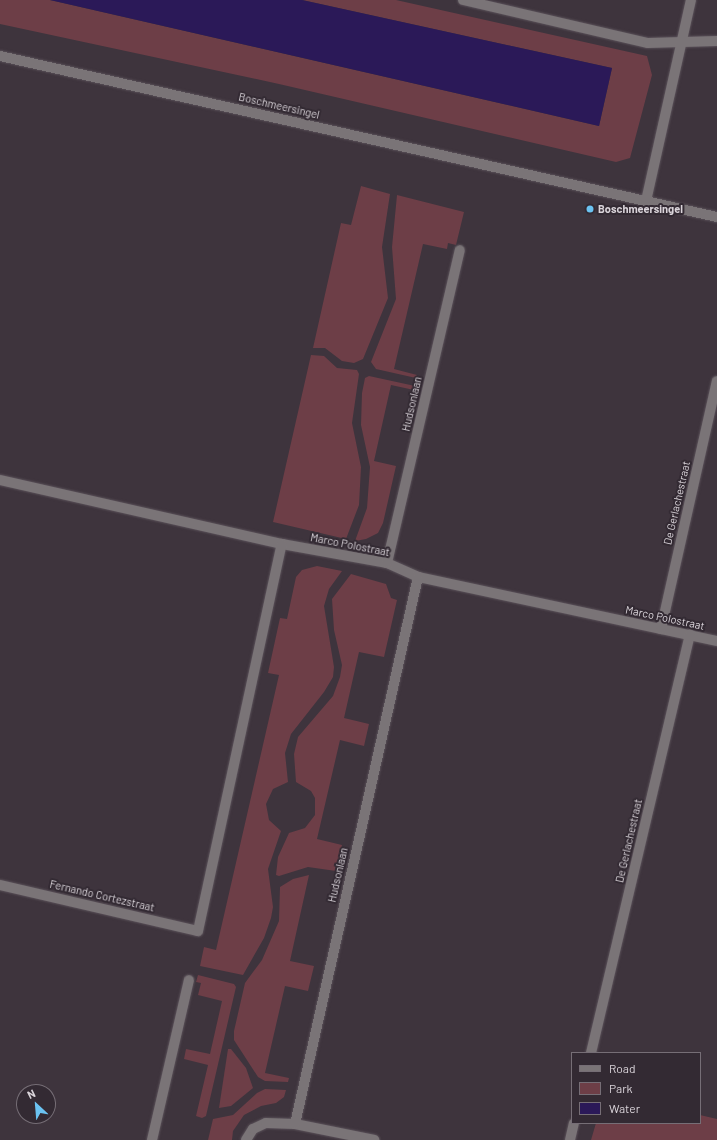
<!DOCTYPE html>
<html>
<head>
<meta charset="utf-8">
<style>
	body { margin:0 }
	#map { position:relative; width:717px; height:1140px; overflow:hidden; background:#3e343d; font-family:Barlow,sans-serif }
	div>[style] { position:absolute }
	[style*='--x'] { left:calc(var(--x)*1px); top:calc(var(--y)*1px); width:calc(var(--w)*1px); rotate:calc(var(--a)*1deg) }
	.green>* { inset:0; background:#6d3e47 }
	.water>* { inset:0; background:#2b1958 }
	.roads { filter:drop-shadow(0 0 1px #5a5159) drop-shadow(0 0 1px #5a5159) }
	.minor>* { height:10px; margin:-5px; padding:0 5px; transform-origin:5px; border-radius:5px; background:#7a7477 }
	.dots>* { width:11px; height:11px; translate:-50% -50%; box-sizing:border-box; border:2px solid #332a33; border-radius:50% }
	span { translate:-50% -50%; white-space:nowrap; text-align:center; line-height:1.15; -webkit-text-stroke:4px #332a33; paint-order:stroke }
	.street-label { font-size:11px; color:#dad4da }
	.poi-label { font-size:11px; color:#dad4da; font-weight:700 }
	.left { translate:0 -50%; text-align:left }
	.legend { position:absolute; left:571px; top:1052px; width:130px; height:72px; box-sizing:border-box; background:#332a33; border:1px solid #766e76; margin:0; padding:5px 7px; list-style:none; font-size:12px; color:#dad4da }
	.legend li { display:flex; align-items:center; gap:8px; height:20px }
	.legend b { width:20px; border:1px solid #766e76 }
	.north { position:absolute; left:16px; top:1084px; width:40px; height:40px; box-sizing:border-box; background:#332a33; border:1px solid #766e76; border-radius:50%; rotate:334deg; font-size:11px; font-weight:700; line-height:16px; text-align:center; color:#dad4da }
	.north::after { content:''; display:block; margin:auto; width:14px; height:18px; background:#6bc3f2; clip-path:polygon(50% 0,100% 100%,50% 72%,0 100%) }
</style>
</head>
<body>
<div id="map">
	<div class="green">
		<i style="clip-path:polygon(0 0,50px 0,599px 126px,612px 68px,302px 0,396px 0,647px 56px,652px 75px,630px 158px,616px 162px,279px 84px,0 24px)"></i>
		<i style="clip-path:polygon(361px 186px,390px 194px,382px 247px,388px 298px,363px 359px,354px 363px,342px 361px,325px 348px,313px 348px,341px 223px,351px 225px)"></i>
		<i style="clip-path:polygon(397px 195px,464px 212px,456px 245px,448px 243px,447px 249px,423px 244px,394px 369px,417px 375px,416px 378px,376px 369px,371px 362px,396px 299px,392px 247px)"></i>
		<i style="clip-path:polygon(311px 355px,324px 356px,337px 368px,357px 370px,359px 374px,352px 423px,361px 467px,359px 505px,346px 539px,273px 522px)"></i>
		<i style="clip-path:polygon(369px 376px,415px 386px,414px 390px,391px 385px,374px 461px,396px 466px,383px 523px,378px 533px,366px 539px,355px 541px,367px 508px,370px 467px,361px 425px,362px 393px,365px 378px)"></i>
		<i style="clip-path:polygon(317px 566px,342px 571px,329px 589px,324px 606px,334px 667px,333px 677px,324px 692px,291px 734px,285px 753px,288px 782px,273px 789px,266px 804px,269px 820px,281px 831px,268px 869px,273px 907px,271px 918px,264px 938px,243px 975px,200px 966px,204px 947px,216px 950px,279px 675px,268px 673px,280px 618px,287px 619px,296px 577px,302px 570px)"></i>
		<i style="clip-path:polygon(351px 574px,386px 584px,391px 598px,397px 600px,384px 657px,359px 652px,344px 718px,369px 724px,364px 746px,340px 740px,317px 839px,342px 845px,336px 871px,308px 867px,279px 876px,276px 875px,278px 857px,289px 833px,305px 828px,315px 815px,315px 798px,311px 791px,296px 782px,294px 754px,298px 737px,333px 696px,340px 677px,342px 665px,334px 630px,332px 599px)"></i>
		<i style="clip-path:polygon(309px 875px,290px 961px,314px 966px,308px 991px,285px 986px,265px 1073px,289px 1078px,288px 1082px,265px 1081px,258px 1077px,234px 1040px,234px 1031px,245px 983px,262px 960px,279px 921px,280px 887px,293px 879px)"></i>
		<i style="clip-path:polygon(198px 975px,234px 984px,236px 987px,206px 1116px,202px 1118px,196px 1116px,208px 1065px,184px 1059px,186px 1049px,210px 1054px,222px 1001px,198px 995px,201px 983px,196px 982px)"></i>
		<i style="clip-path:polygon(228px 1049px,231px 1049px,246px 1068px,253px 1088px,231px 1106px,219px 1108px)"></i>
		<i style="clip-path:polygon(265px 1089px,286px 1090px,284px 1097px,276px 1103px,261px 1106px,244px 1115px,233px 1131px,232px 1140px,208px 1140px,213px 1119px,233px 1115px,257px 1093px)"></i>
		<i style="clip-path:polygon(700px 1115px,717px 1119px,717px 1140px,591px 1140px,596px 1123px,700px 1123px)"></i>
	</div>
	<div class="water">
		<i style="clip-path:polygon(50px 0,302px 0,612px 68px,599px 126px)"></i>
	</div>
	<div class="roads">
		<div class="minor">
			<i style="--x:463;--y:0;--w:190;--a:13.1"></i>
			<i style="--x:648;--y:43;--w:69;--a:-1.7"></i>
			<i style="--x:0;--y:56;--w:735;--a:12.66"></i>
			<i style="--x:646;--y:201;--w:206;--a:-77.4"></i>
			<i style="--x:0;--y:480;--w:289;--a:12.8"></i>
			<i style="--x:282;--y:544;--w:107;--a:10.3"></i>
			<i style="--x:387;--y:563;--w:34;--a:24"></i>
			<i style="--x:418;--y:577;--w:306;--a:12.1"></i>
			<i style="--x:387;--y:563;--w:321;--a:-76.9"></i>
			<i style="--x:661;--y:629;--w:254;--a:-77.3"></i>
			<i style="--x:0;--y:885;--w:203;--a:13.1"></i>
			<i style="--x:198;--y:931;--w:396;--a:-77.8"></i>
			<i style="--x:591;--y:1053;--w:430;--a:-76.7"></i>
			<i style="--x:295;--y:1124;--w:81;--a:11.4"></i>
			<i style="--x:152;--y:1140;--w:164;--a:-77"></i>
			<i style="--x:246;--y:1140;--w:13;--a:-58"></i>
			<i style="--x:253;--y:1129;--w:14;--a:-25"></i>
			<i style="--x:266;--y:1123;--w:29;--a:2"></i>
			<i style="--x:295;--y:1124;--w:561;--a:-77.33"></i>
			<i style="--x:570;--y:1140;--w:17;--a:-77"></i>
		</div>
	</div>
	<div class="dots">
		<i style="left:590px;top:209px;background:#6bc3f2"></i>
	</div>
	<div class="street-label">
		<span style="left:279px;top:106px;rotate:13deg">Boschmeersingel</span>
		<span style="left:412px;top:404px;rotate:-77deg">Hudsonlaan</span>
		<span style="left:677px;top:503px;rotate:-77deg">De Gerlachestraat</span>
		<span style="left:350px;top:545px;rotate:11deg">Marco Polostraat</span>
		<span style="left:665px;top:618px;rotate:12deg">Marco Polostraat</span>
		<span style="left:629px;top:841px;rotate:-77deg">De Gerlachestraat</span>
		<span style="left:338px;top:875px;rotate:-77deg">Hudsonlaan</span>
		<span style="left:102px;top:896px;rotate:13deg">Fernando Cortezstraat</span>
	</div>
	<div class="poi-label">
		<span class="left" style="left:598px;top:209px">Boschmeersingel</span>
	</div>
	<ul class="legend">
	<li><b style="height:5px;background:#7a7477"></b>Road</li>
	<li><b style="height:11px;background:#6d3e47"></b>Park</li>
	<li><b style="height:11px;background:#2b1958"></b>Water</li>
	</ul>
	<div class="north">N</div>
</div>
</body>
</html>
